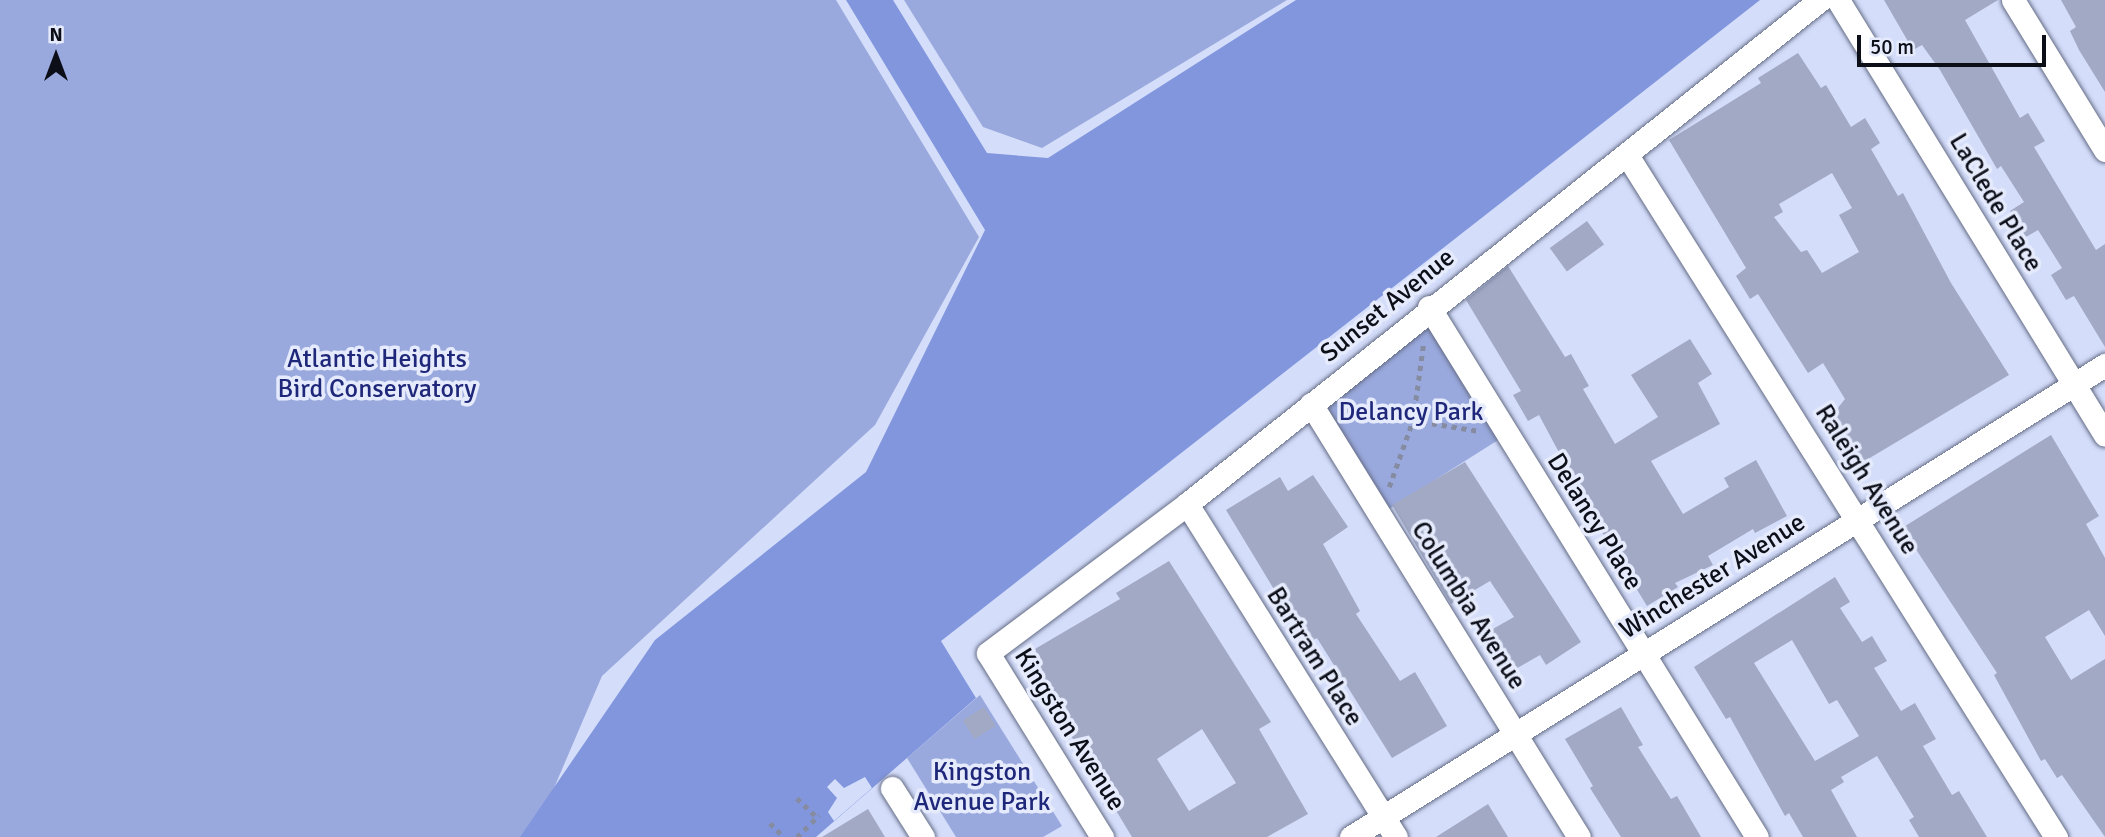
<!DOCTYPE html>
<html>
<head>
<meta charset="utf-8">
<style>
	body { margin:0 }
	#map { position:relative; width:2105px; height:837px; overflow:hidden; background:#d4ddfa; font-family:Signika,sans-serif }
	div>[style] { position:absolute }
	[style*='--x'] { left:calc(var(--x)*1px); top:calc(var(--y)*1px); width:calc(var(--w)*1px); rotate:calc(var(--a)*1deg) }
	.green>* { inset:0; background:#9aa9dd }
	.water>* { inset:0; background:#8296de }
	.pier>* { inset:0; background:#d4ddfa }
	.building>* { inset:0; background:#a1a9c5; transform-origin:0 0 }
	.path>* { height:4.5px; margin-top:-2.25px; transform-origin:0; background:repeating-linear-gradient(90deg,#858ba0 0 5px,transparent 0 10px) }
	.roads { filter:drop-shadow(0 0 2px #646c85) drop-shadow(0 0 2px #646c85) }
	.minor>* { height:23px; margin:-11.5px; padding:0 11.5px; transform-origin:11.5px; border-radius:11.5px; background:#fff }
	span { translate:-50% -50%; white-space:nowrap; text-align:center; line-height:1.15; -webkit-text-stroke:7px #e5ebfc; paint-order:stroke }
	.street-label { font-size:26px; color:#0c0e18 }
	.park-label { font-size:26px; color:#1e2779 }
	.north { position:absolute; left:21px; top:21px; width:70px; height:70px; -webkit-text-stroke:5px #e5ebfc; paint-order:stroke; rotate:0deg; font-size:19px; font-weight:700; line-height:28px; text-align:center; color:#0c0e18 }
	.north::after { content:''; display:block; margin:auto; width:24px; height:32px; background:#0c0e18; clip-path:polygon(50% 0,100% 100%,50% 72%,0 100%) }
	.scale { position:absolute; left:1857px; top:35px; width:189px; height:32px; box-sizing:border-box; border:4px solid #0c0e18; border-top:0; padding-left:9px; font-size:21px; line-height:24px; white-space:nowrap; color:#0c0e18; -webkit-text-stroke:5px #e5ebfc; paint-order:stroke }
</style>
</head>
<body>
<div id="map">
	<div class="green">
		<i style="clip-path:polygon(0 0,836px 0,979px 237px,875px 425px,602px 676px,533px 837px,0 837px)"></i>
		<i style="clip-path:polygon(904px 0,1287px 0,1042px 148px,983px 127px)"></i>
		<i style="clip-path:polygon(1429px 307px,1506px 435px,1378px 516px,1311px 404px)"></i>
		<i style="clip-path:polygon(980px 695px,1062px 826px,1043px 837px,956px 837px,907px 758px)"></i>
	</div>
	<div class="water">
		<i style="clip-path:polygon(846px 0,893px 0,987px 153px,1048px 158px,1296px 0,1760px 0,941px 641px,976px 698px,816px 837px,520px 837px,655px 640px,866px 472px,985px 230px)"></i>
	</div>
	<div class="pier">
		<i style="clip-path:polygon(865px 777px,872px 788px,834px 821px,828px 812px,837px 798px,827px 787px,835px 779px,844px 788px)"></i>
	</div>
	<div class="building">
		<i style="clip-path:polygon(1884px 0,1998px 0,1965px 20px,2020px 118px,2028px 113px,2045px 141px,2034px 147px,2096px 250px,2105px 244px,2105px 347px,2074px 296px,2066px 300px,2051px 275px,2062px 268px,2038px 230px,2026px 237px,2010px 211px,2024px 202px,2001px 166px,1997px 169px,1940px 70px,1922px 45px,1913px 50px)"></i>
		<i style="clip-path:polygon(2061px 0,2105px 0,2105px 92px,2079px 50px,2070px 31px,2076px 27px)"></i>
		<i style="clip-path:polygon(evenodd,1798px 53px,1821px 88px,1826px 85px,1851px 127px,1865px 118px,1880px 143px,1871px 149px,1898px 196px,1903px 193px,1951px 283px,2009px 375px,1863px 462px,1833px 414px,1845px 399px,1823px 363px,1808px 373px,1758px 294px,1750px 299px,1736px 276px,1746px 268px,1669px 140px,1761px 83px,1758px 78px,1798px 53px,1832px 173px,1852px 208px,1839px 215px,1859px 252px,1822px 273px,1807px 250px,1801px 252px,1774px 217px,1783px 212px,1779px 204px,1832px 173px)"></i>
		<i style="left:1587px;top:221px;width:29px;height:46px;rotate:54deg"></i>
		<i style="clip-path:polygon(1508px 266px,1565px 357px,1571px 354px,1589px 386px,1583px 389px,1615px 444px,1658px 417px,1631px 375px,1690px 339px,1712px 374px,1698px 383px,1720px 424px,1651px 461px,1683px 514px,1729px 487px,1724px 478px,1756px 460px,1787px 516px,1755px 533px,1753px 529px,1708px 556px,1713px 565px,1675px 583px,1678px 587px,1647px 606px,1567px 475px,1570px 473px,1539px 415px,1528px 421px,1513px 395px,1521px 391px,1466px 300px)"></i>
		<i style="clip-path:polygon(2051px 435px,2099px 516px,2086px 524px,2105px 558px,2105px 636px,2089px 610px,2045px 637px,2071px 680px,2105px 659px,2105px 837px,2062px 775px,2057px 778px,2045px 759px,2041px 761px,1994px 675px,1997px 673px,1902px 528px)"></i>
		<i style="clip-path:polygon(1465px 462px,1581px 642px,1546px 665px,1540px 655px,1507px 674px,1484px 634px,1514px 617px,1490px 581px,1451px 604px,1392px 505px)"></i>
		<i style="clip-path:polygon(1313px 475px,1348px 527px,1323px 544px,1360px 611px,1356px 614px,1400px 681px,1415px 672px,1447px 726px,1392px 758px,1317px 638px,1307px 644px,1226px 510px,1280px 477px,1288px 491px)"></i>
		<i style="clip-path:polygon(evenodd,1169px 561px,1271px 722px,1259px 729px,1308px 814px,1267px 837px,1132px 837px,1023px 656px,1120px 599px,1116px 593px,1169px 561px,1202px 729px,1236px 783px,1189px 811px,1157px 759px,1202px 729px)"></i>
		<i style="clip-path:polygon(evenodd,1835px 577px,1850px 602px,1840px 608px,1862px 642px,1872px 636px,1887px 661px,1874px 668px,1901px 711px,1915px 703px,1936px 739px,1923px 746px,1952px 795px,1959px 791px,1987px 837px,1919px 837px,1909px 820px,1914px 817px,1877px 756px,1841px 777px,1844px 782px,1831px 790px,1857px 837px,1803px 837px,1789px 813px,1785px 816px,1730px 717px,1726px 719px,1694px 667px,1835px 577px,1792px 640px,1829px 704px,1837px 700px,1859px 736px,1815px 761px,1754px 663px,1792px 640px)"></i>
		<i style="left:984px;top:707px;width:22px;height:25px;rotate:58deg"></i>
		<i style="clip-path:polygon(1621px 707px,1643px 745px,1638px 747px,1671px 799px,1677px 796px,1701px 837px,1621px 837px,1590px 788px,1593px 786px,1565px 739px)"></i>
		<i style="clip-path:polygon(1488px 804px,1508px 837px,1436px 837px)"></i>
		<i style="clip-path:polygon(868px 809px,885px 837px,822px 837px)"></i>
	</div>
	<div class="path">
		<i style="--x:1343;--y:409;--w:138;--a:9.2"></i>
		<i style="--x:1389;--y:487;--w:71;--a:-70.3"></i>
		<i style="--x:1413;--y:420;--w:75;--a:-82.3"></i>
		<i style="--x:797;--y:798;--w:28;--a:44"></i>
		<i style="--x:770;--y:823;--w:20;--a:45"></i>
		<i style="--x:797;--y:837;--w:31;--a:-45"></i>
	</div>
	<div class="roads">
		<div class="minor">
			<i style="--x:1838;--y:0;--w:510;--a:58.46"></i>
			<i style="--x:2013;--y:0;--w:176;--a:58.5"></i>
			<i style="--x:1627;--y:155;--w:806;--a:57.83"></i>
			<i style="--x:1429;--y:307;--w:623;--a:58.25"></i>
			<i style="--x:1311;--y:404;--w:509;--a:58.25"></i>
			<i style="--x:1187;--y:504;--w:393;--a:57.9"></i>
			<i style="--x:892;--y:788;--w:58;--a:57.7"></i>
			<i style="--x:1102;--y:837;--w:216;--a:-121.8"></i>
			<i style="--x:988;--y:653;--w:249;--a:-36.8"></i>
			<i style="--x:1187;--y:504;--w:809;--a:-38.53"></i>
			<i style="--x:1351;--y:837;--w:890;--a:-32.05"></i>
		</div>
	</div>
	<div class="street-label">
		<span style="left:1995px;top:203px;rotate:59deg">LaClede Place</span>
		<span style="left:1388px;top:306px;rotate:-39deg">Sunset Avenue</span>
		<span style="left:1866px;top:480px;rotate:58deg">Raleigh Avenue</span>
		<span style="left:1594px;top:522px;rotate:58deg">Delancy Place</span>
		<span style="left:1713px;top:577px;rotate:-32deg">Winchester Avenue</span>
		<span style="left:1468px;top:606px;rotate:58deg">Columbia Avenue</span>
		<span style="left:1314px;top:657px;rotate:58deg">Bartram Place</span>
		<span style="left:1069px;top:730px;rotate:58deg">Kingston Avenue</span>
	</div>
	<div class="park-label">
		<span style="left:377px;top:375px">Atlantic Heights<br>Bird Conservatory</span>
		<span style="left:1411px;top:413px">Delancy Park</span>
		<span style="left:982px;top:788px">Kingston<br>Avenue Park</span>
	</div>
	<div class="north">N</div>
	<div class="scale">50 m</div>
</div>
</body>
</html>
